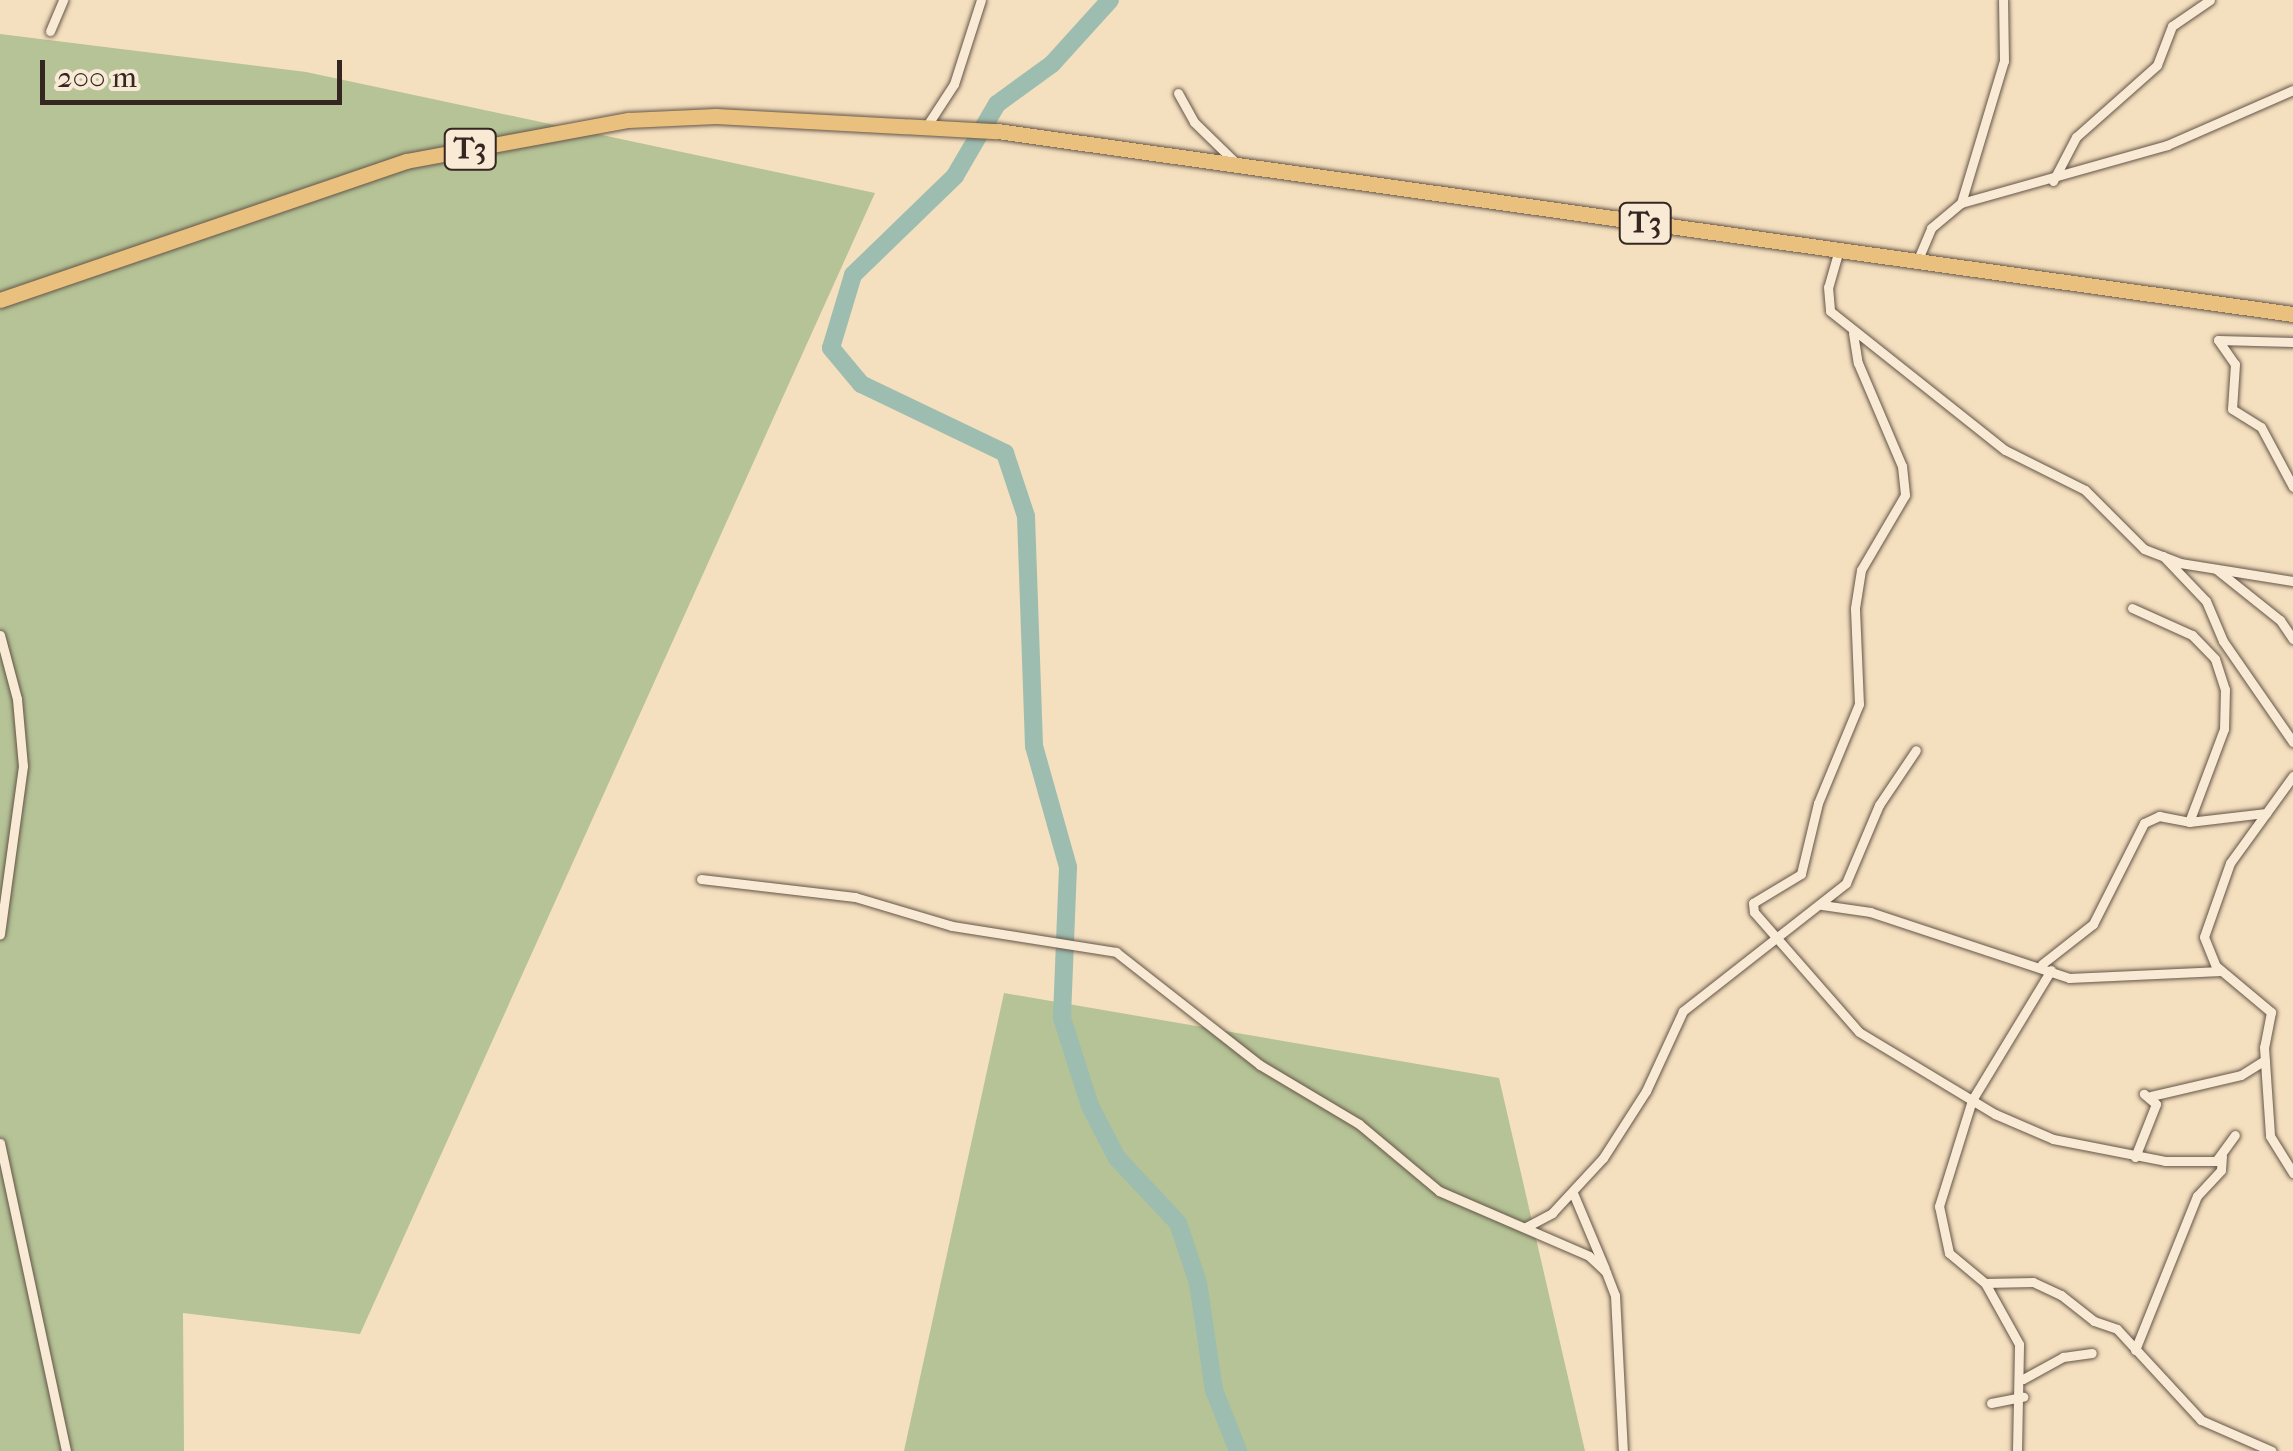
<!DOCTYPE html>
<html>
<head>
<meta charset="utf-8">
<style>
	body { margin:0 }
	#map { position:relative; width:2293px; height:1451px; overflow:hidden; background:#f4dfbe; font-family:"IM FELL French Canon",serif }
	div>[style] { position:absolute }
	[style*='--x'] { left:calc(var(--x)*1px); top:calc(var(--y)*1px); width:calc(var(--w)*1px); rotate:calc(var(--a)*1deg) }
	.green>* { inset:0; background:#b5c396 }
	.river>* { height:18px; margin:-9px; padding:0 9px; transform-origin:9px; border-radius:9px; background:#9cbdb0 }
	.roads { filter:drop-shadow(0 0 2px #645549) drop-shadow(0 0 2px #645549) }
	.street>* { height:9px; margin:-4.5px; padding:0 4.5px; transform-origin:4.5px; border-radius:4.5px; background:#f8ead5 }
	.highway>* { height:15px; margin:-7.5px; padding:0 7.5px; transform-origin:7.5px; border-radius:7.5px; background:#eac07f }
	span { translate:-50% -50%; white-space:nowrap; text-align:center; line-height:1.15; -webkit-text-stroke:9px #f8ead5; paint-order:stroke }
	.shield-label span { padding:2px 8px; background:#f8ead5; border:2px solid; border-radius:8px; -webkit-text-stroke-width:0 }
	.shield-label { font-size:30px; color:#342722; font-weight:700 }
	.scale { position:absolute; left:40px; top:60px; width:302px; height:45px; box-sizing:border-box; border:5px solid #342722; border-top:0; padding-left:12px; font-size:30px; line-height:35px; white-space:nowrap; color:#342722; -webkit-text-stroke:8px #f8ead5; paint-order:stroke }
</style>
</head>
<body>
<div id="map">
	<div class="green">
		<i style="clip-path:polygon(0 34px,306px 72px,875px 193px,360px 1334px,183px 1313px,184px 1451px,0 1451px)"></i>
		<i style="clip-path:polygon(1004px 993px,1499px 1078px,1585px 1451px,904px 1451px)"></i>
	</div>
	<div class="river">
		<i style="--x:1110;--y:0;--w:86;--a:132.2"></i>
		<i style="--x:1052;--y:64;--w:68;--a:144"></i>
		<i style="--x:997;--y:104;--w:83;--a:120.3"></i>
		<i style="--x:955;--y:176;--w:142;--a:135.9"></i>
		<i style="--x:853;--y:275;--w:76;--a:106.8"></i>
		<i style="--x:831;--y:348;--w:47;--a:50.2"></i>
		<i style="--x:861;--y:384;--w:160;--a:25.6"></i>
		<i style="--x:1005;--y:453;--w:66;--a:71.6"></i>
		<i style="--x:1026;--y:516;--w:230;--a:88"></i>
		<i style="--x:1034;--y:746;--w:126;--a:74.3"></i>
		<i style="--x:1068;--y:867;--w:151;--a:92.3"></i>
		<i style="--x:1062;--y:1018;--w:92;--a:72.3"></i>
		<i style="--x:1090;--y:1106;--w:59;--a:62.6"></i>
		<i style="--x:1117;--y:1158;--w:89;--a:46.8"></i>
		<i style="--x:1178;--y:1223;--w:63;--a:71.6"></i>
		<i style="--x:1198;--y:1283;--w:108;--a:81.5"></i>
		<i style="--x:1214;--y:1390;--w:66;--a:68.5"></i>
	</div>
	<div class="roads">
		<div class="street">
			<i style="--x:50;--y:31;--w:34;--a:-67"></i>
			<i style="--x:1178;--y:93;--w:33;--a:61"></i>
			<i style="--x:1194;--y:122;--w:59;--a:44.3"></i>
			<i style="--x:926;--y:127;--w:51;--a:-56.9"></i>
			<i style="--x:954;--y:84;--w:88;--a:-72.2"></i>
			<i style="--x:2053;--y:181;--w:50;--a:-62.4"></i>
			<i style="--x:2076;--y:137;--w:108;--a:-41.6"></i>
			<i style="--x:2157;--y:65;--w:42;--a:-69"></i>
			<i style="--x:2172;--y:26;--w:46;--a:-34.4"></i>
			<i style="--x:1961;--y:203;--w:148;--a:-73.2"></i>
			<i style="--x:2004;--y:61;--w:61;--a:-90.9"></i>
			<i style="--x:1838;--y:253;--w:35;--a:106"></i>
			<i style="--x:1828;--y:287;--w:24;--a:85"></i>
			<i style="--x:1830;--y:311;--w:223;--a:38.5"></i>
			<i style="--x:2005;--y:450;--w:89;--a:26.6"></i>
			<i style="--x:2085;--y:490;--w:83;--a:45"></i>
			<i style="--x:2144;--y:549;--w:39;--a:21"></i>
			<i style="--x:2180;--y:563;--w:114;--a:9.1"></i>
			<i style="--x:1916;--y:264;--w:39;--a:-67"></i>
			<i style="--x:1931;--y:228;--w:39;--a:-40"></i>
			<i style="--x:1961;--y:203;--w:214;--a:-15.7"></i>
			<i style="--x:2167;--y:145;--w:137;--a:-23.6"></i>
			<i style="--x:1853;--y:333;--w:30;--a:81"></i>
			<i style="--x:1858;--y:363;--w:112;--a:66.9"></i>
			<i style="--x:1902;--y:466;--w:29;--a:84"></i>
			<i style="--x:1905;--y:495;--w:87;--a:120.4"></i>
			<i style="--x:1861;--y:570;--w:39;--a:99"></i>
			<i style="--x:1855;--y:609;--w:95;--a:87.6"></i>
			<i style="--x:1859;--y:704;--w:107;--a:112.5"></i>
			<i style="--x:1818;--y:803;--w:73;--a:103.5"></i>
			<i style="--x:1801;--y:874;--w:56;--a:148.9"></i>
			<i style="--x:1753;--y:903;--w:9;--a:84"></i>
			<i style="--x:1754;--y:912;--w:159;--a:48.8"></i>
			<i style="--x:1859;--y:1032;--w:159;--a:31.1"></i>
			<i style="--x:1995;--y:1114;--w:63;--a:23.3"></i>
			<i style="--x:2053;--y:1139;--w:114;--a:11.1"></i>
			<i style="--x:2165;--y:1161;--w:51;--a:0"></i>
			<i style="--x:2216;--y:1161;--w:32;--a:-54"></i>
			<i style="--x:2218;--y:340;--w:29;--a:55"></i>
			<i style="--x:2235;--y:364;--w:45;--a:93.8"></i>
			<i style="--x:2232;--y:409;--w:34;--a:32"></i>
			<i style="--x:2261;--y:427;--w:68;--a:61.9"></i>
			<i style="--x:2218;--y:340;--w:75;--a:1.5"></i>
			<i style="--x:2163;--y:556;--w:62;--a:46.3"></i>
			<i style="--x:2206;--y:601;--w:43;--a:67"></i>
			<i style="--x:2223;--y:641;--w:123;--a:55.3"></i>
			<i style="--x:2216;--y:569;--w:82;--a:38.6"></i>
			<i style="--x:2280;--y:620;--w:23;--a:56"></i>
			<i style="--x:2132;--y:608;--w:66;--a:24.2"></i>
			<i style="--x:2192;--y:635;--w:33;--a:46"></i>
			<i style="--x:2215;--y:659;--w:32;--a:72"></i>
			<i style="--x:2225;--y:689;--w:40;--a:91.4"></i>
			<i style="--x:2224;--y:729;--w:99;--a:110.6"></i>
			<i style="--x:0;--y:635;--w:66;--a:75.1"></i>
			<i style="--x:17;--y:699;--w:67;--a:84.9"></i>
			<i style="--x:23;--y:766;--w:170;--a:97.8"></i>
			<i style="--x:2293;--y:776;--w:107;--a:125.9"></i>
			<i style="--x:2230;--y:863;--w:78;--a:109.4"></i>
			<i style="--x:2204;--y:937;--w:31;--a:68"></i>
			<i style="--x:2216;--y:966;--w:72;--a:39.9"></i>
			<i style="--x:2271;--y:1012;--w:36;--a:101"></i>
			<i style="--x:2264;--y:1047;--w:89;--a:86.1"></i>
			<i style="--x:2270;--y:1136;--w:44;--a:58.1"></i>
			<i style="--x:701;--y:879;--w:155;--a:6.7"></i>
			<i style="--x:855;--y:897;--w:101;--a:16.6"></i>
			<i style="--x:952;--y:926;--w:166;--a:9"></i>
			<i style="--x:1116;--y:952;--w:183;--a:38.1"></i>
			<i style="--x:1260;--y:1065;--w:115;--a:30.8"></i>
			<i style="--x:1359;--y:1124;--w:104;--a:39.9"></i>
			<i style="--x:1439;--y:1191;--w:163;--a:23.4"></i>
			<i style="--x:1589;--y:1256;--w:23;--a:43"></i>
			<i style="--x:1606;--y:1272;--w:25;--a:69"></i>
			<i style="--x:1615;--y:1295;--w:156;--a:87.1"></i>
			<i style="--x:1822;--y:905;--w:49;--a:8.3"></i>
			<i style="--x:1870;--y:912;--w:210;--a:18.3"></i>
			<i style="--x:2069;--y:978;--w:152;--a:-2.6"></i>
			<i style="--x:2042;--y:964;--w:65;--a:-38.1"></i>
			<i style="--x:2093;--y:924;--w:113;--a:-63.2"></i>
			<i style="--x:2144;--y:823;--w:17;--a:-25"></i>
			<i style="--x:2159;--y:816;--w:31;--a:11"></i>
			<i style="--x:2189;--y:822;--w:78;--a:-6.7"></i>
			<i style="--x:2151;--y:1096;--w:92;--a:-13.1"></i>
			<i style="--x:2241;--y:1075;--w:28;--a:-32"></i>
			<i style="--x:0;--y:1143;--w:315;--a:77.9"></i>
			<i style="--x:2135;--y:1157;--w:57;--a:-68.4"></i>
			<i style="--x:2156;--y:1104;--w:16;--a:-140"></i>
			<i style="--x:1573;--y:1193;--w:82;--a:67.2"></i>
			<i style="--x:1526;--y:1227;--w:30;--a:-28"></i>
			<i style="--x:1552;--y:1213;--w:75;--a:-47.2"></i>
			<i style="--x:1603;--y:1158;--w:80;--a:-57.3"></i>
			<i style="--x:1646;--y:1091;--w:88;--a:-65.2"></i>
			<i style="--x:1683;--y:1011;--w:207;--a:-38.1"></i>
			<i style="--x:1846;--y:883;--w:85;--a:-67.1"></i>
			<i style="--x:1879;--y:805;--w:66;--a:-56.1"></i>
			<i style="--x:1985;--y:1283;--w:48;--a:-1.2"></i>
			<i style="--x:2033;--y:1282;--w:31;--a:25"></i>
			<i style="--x:2061;--y:1295;--w:42;--a:38.2"></i>
			<i style="--x:2094;--y:1321;--w:24;--a:19"></i>
			<i style="--x:2117;--y:1329;--w:124;--a:47.3"></i>
			<i style="--x:2201;--y:1420;--w:77;--a:23.6"></i>
			<i style="--x:2135;--y:1350;--w:166;--a:-68.1"></i>
			<i style="--x:2197;--y:1196;--w:35;--a:-47"></i>
			<i style="--x:2221;--y:1170;--w:14;--a:-86"></i>
			<i style="--x:2023;--y:1379;--w:46;--a:-28.8"></i>
			<i style="--x:2063;--y:1357;--w:29;--a:-8"></i>
			<i style="--x:1991;--y:1403;--w:33;--a:-11"></i>
			<i style="--x:2017;--y:1451;--w:107;--a:-88.9"></i>
			<i style="--x:2019;--y:1344;--w:70;--a:-119.1"></i>
			<i style="--x:1985;--y:1283;--w:47;--a:-140.2"></i>
			<i style="--x:1949;--y:1253;--w:48;--a:-102"></i>
			<i style="--x:1939;--y:1206;--w:111;--a:-72.7"></i>
			<i style="--x:1972;--y:1100;--w:152;--a:-58.7"></i>
		</div>
		<div class="highway">
			<i style="--x:0;--y:300;--w:429;--a:-18.9"></i>
			<i style="--x:406;--y:161;--w:226;--a:-10.5"></i>
			<i style="--x:628;--y:120;--w:88;--a:-2.6"></i>
			<i style="--x:716;--y:116;--w:281;--a:3.1"></i>
			<i style="--x:997;--y:131;--w:1309;--a:8.04"></i>
		</div>
	</div>
	<div class="shield-label">
		<span style="left:470px;top:149px">T3</span>
		<span style="left:1645px;top:223px">T3</span>
	</div>
	<div class="scale">200 m</div>
</div>
</body>
</html>
